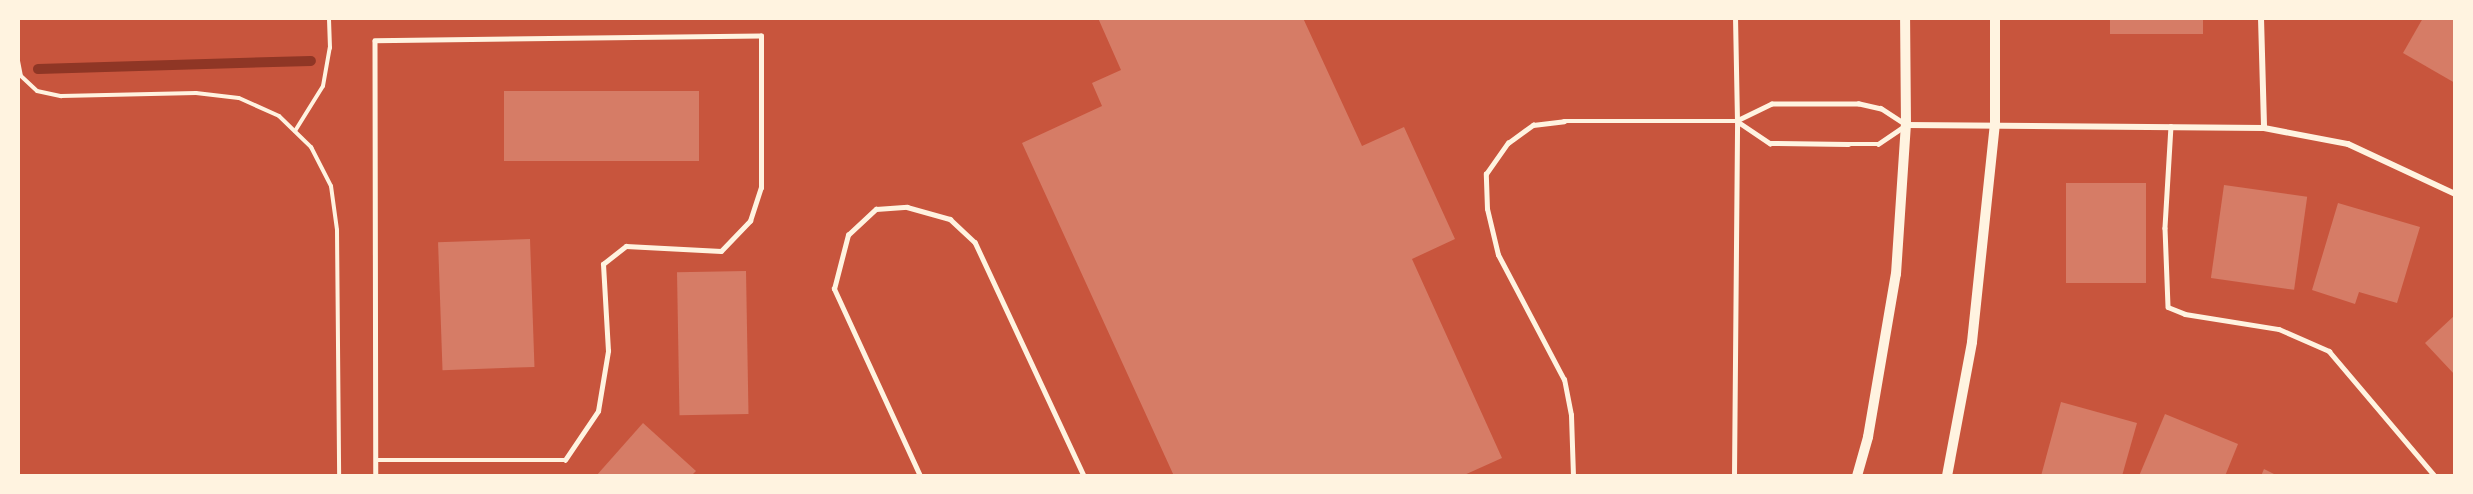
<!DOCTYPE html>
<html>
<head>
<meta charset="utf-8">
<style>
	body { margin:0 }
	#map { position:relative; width:2473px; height:494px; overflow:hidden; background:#c8553d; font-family:"Roboto Condensed",sans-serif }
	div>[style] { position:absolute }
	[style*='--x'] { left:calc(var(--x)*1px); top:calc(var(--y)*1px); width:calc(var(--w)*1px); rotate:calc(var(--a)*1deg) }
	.stream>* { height:10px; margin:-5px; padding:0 5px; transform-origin:5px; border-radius:5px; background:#8f3625 }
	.building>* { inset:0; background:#d67c66; transform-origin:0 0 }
	.path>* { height:4px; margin:-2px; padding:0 2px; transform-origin:2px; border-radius:2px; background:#fff3e0 }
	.service>* { height:4.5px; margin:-2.25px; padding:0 2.25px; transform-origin:2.25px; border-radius:2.25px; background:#fff3e0 }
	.minor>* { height:6px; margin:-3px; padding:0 3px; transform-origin:3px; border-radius:3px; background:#fff3e0 }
	.tertiary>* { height:10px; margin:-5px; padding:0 5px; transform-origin:5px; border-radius:5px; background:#fff3e0 }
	span { translate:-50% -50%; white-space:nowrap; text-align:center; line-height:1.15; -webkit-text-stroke:5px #fff3e0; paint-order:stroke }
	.frame { position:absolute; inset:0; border:20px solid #fff3e0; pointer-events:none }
</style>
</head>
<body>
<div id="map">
	<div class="stream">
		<i style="--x:38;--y:69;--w:273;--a:-1.7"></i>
	</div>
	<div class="building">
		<i style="clip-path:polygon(1098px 18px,1303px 18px,1362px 146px,1404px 127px,1455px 239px,1412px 259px,1502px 458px,1462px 476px,1174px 476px,1022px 143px,1102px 106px,1092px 83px,1121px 70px)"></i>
		<i style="left:2110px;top:18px;width:93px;height:16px"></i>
		<i style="clip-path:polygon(2423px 18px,2455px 18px,2455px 83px,2403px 53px)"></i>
		<i style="left:699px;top:91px;width:70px;height:195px;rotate:90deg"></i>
		<i style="left:2066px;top:183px;width:80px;height:100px"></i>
		<i style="left:2224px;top:185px;width:84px;height:94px;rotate:8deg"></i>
		<i style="clip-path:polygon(2338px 203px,2420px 227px,2397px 303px,2359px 292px,2355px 304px,2312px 290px)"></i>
		<i style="left:530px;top:239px;width:128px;height:92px;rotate:88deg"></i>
		<i style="left:746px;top:271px;width:143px;height:69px;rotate:89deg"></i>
		<i style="clip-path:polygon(2455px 315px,2455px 375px,2425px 343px)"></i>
		<i style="clip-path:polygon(2061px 402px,2137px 423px,2122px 476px,2041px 476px)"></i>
		<i style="clip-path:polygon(2165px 414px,2238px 444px,2225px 476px,2139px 476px)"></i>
		<i style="clip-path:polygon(643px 423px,696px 471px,691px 476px,596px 476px)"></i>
		<i style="clip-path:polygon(2264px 469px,2278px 476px,2261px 476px)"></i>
	</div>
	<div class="path">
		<i style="--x:18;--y:61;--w:15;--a:79"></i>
		<i style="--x:21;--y:76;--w:22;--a:43"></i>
		<i style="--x:37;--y:91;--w:25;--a:12"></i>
		<i style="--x:61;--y:96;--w:135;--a:-1.3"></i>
		<i style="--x:196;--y:93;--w:43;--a:6.6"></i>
		<i style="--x:239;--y:98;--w:44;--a:24.2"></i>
		<i style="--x:279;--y:116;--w:45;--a:44.1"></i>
		<i style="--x:311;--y:147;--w:44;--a:62.9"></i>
		<i style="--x:331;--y:186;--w:44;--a:82.2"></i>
		<i style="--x:337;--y:230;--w:246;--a:89.5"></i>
		<i style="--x:295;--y:131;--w:53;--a:-58.1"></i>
		<i style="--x:323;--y:86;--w:39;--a:-80"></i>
		<i style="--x:330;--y:48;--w:30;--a:-92"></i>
	</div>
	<div class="service">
		<i style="--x:2171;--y:126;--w:102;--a:93.4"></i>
		<i style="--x:2165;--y:228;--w:79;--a:87.8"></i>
		<i style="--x:2168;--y:307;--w:18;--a:22"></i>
		<i style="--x:2185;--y:314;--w:95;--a:9.1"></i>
		<i style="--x:2279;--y:329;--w:55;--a:23.7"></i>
		<i style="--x:2329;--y:351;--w:164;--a:49.7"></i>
		<i style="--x:376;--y:460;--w:189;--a:0"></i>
		<i style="--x:565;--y:460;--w:59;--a:-56"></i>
		<i style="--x:598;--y:411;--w:61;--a:-80.5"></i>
		<i style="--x:608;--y:351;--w:87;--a:-93.3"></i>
		<i style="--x:603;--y:264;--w:29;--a:-38"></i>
		<i style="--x:626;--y:246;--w:95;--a:3"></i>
		<i style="--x:721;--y:251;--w:42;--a:-46"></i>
		<i style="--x:750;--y:221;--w:35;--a:-72"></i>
		<i style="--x:761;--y:188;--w:152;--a:-90"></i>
		<i style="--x:761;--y:36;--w:386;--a:179.3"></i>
		<i style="--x:375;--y:41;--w:435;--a:89.9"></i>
		<i style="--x:920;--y:476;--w:206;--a:-114.7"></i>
		<i style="--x:834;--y:289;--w:56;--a:-75.5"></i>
		<i style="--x:848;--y:235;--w:38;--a:-43"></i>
		<i style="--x:876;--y:209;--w:31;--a:-4"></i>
		<i style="--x:907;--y:207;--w:45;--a:15.6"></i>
		<i style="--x:950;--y:219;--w:34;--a:43"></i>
		<i style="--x:975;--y:242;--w:258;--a:65"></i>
		<i style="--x:1573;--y:476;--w:61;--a:-91.9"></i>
		<i style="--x:1571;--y:415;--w:36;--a:-101"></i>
		<i style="--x:1564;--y:380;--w:141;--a:-117.8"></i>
		<i style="--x:1498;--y:255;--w:47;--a:-103.4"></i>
		<i style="--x:1487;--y:209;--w:35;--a:-92"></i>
		<i style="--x:1486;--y:174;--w:38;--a:-55"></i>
		<i style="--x:1508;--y:143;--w:31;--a:-36"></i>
		<i style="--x:1533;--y:125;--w:31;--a:-7"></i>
		<i style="--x:1564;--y:121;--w:173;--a:0"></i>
		<i style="--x:1737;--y:121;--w:40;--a:34"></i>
		<i style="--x:1770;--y:143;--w:78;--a:0.7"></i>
		<i style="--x:1848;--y:144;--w:30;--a:0"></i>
		<i style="--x:1878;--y:144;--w:34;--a:-34"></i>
		<i style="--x:1906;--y:125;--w:30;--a:-147"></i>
		<i style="--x:1881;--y:109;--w:23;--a:-167"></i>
		<i style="--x:1859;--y:104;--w:87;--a:180"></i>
		<i style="--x:1772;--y:104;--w:39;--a:154"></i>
		<i style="--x:1737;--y:121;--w:103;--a:-91.1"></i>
		<i style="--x:1734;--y:476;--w:355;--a:-89.5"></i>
	</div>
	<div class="minor">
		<i style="--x:2261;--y:18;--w:110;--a:88.4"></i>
		<i style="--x:1906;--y:125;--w:358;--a:0.5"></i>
		<i style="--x:2264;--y:128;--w:86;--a:10.8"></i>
		<i style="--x:2348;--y:144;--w:118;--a:25"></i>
	</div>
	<div class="tertiary">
		<i style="--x:1857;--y:476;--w:41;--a:-74.2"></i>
		<i style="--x:1868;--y:437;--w:165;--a:-80.3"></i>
		<i style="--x:1896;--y:274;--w:149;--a:-86.2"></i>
		<i style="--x:1906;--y:125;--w:107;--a:-90.5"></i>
		<i style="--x:1947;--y:476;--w:136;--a:-79.4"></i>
		<i style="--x:1972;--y:342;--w:219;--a:-84"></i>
		<i style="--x:1995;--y:124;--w:106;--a:-90"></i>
	</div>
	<div class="frame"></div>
</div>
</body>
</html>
